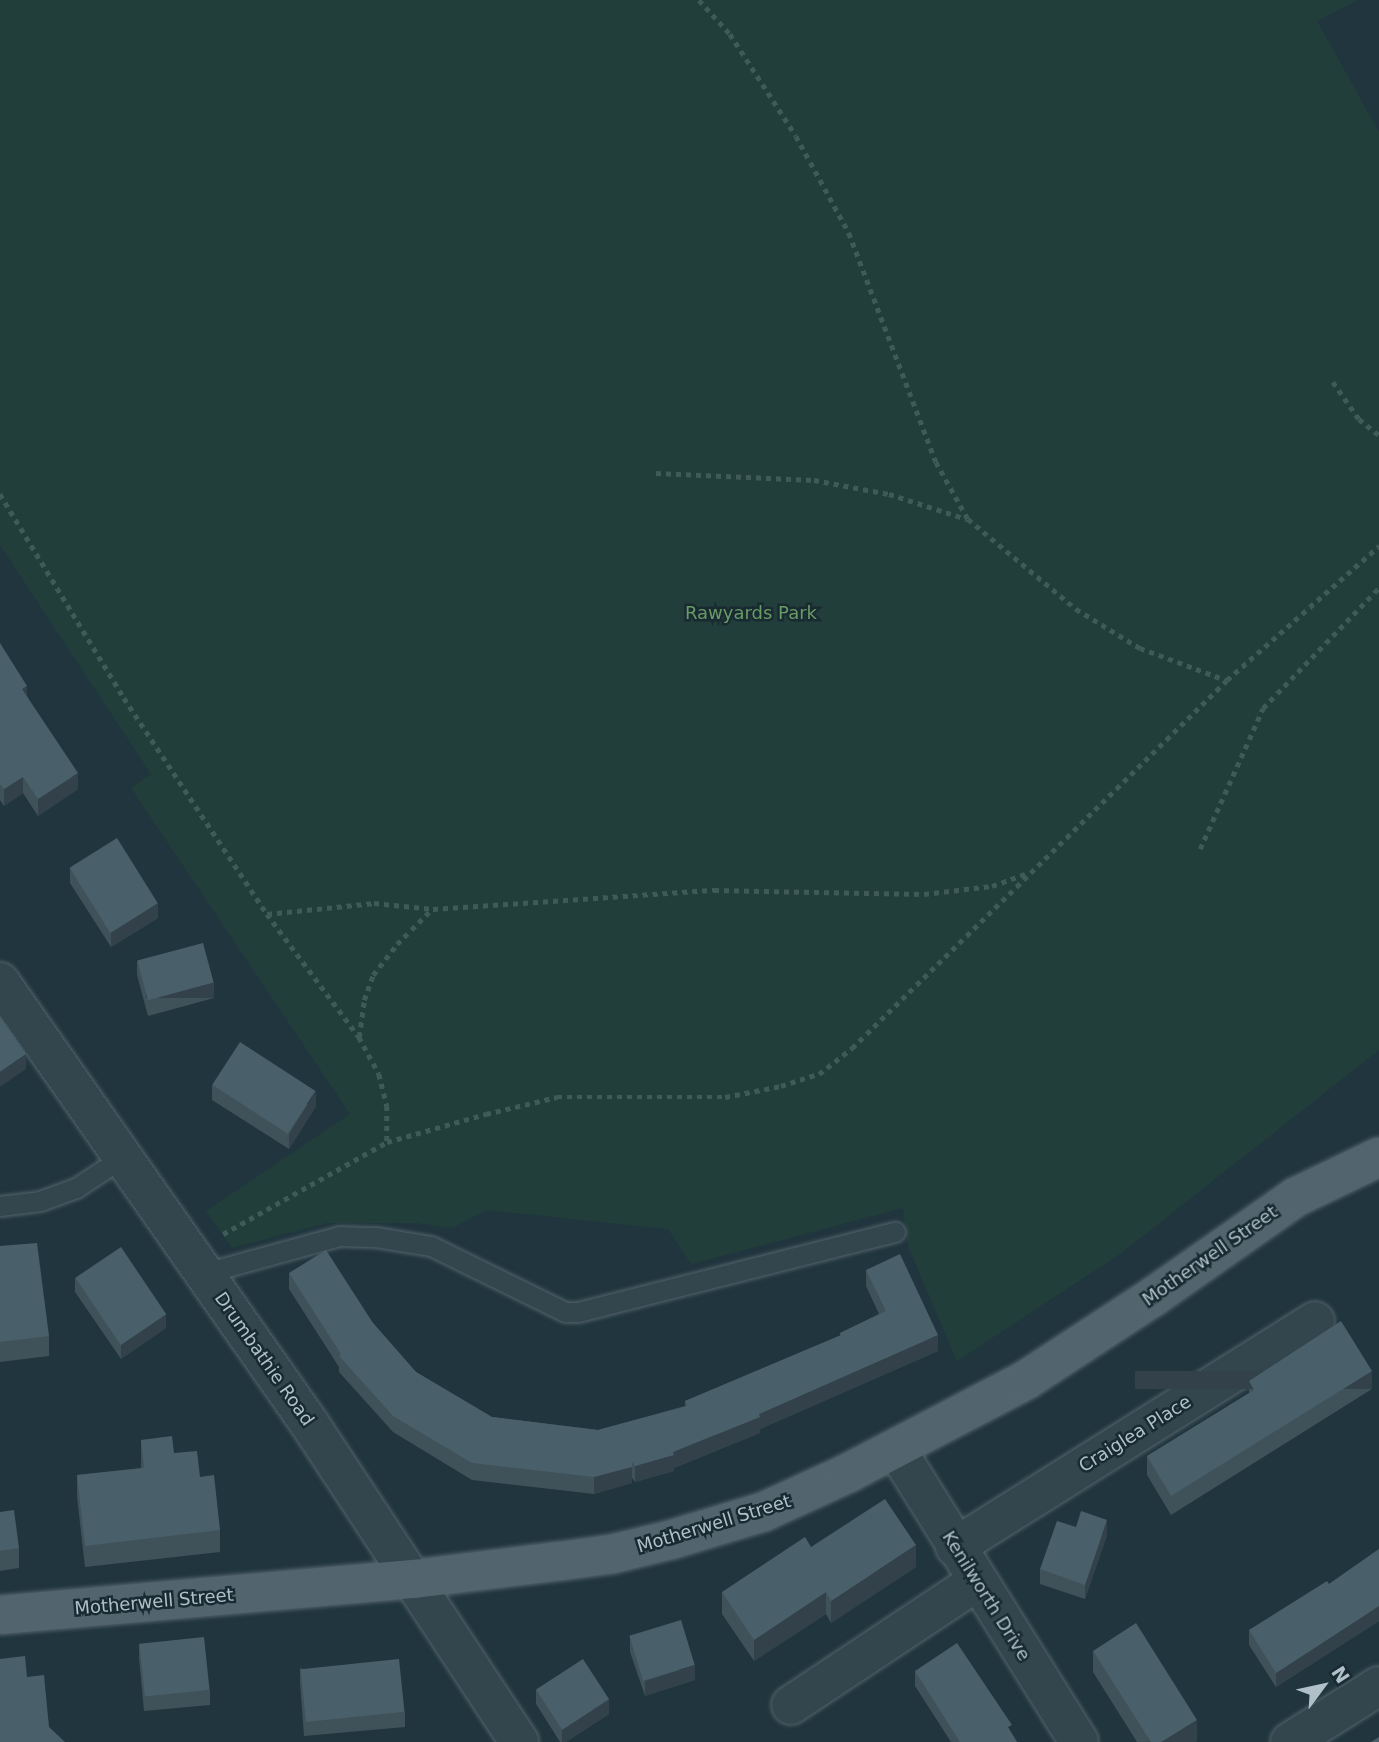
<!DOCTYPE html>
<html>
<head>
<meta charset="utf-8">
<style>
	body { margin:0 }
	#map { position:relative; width:1379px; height:1742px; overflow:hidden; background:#20353e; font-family:"DejaVu Sans",sans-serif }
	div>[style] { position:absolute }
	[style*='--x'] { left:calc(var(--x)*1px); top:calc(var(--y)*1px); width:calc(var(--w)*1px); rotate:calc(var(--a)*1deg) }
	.green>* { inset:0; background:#223e3a }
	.path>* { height:4.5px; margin-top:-2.25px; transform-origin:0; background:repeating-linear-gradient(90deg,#405b56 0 5px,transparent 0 10px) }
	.roads { filter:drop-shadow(0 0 2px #53636b) drop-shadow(0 0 2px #53636b) }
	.lane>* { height:19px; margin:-9.5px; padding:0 9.5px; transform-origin:9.5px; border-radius:9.5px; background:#34464d }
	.street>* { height:38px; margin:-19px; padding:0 19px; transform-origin:19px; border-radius:19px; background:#34464d }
	.primary>* { height:38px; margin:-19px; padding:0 19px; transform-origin:19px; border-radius:19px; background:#52656e }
	.wall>* { inset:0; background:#3f525a }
	.shaded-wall>* { inset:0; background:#33424a; transform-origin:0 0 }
	.building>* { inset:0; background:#495f69; transform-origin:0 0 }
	span { translate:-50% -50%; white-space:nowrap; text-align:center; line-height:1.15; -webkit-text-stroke:5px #1a2a32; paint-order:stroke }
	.park-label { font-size:18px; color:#679c64 }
	.street-label { font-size:18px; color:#b0c0c9 }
	.north { position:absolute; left:1288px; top:1651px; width:70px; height:70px; -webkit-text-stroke:5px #1a2a32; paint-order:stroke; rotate:57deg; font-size:19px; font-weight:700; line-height:28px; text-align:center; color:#b0c0c9 }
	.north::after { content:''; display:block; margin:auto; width:24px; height:32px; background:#b0c0c9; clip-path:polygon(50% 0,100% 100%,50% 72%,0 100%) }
</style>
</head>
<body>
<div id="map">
	<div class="green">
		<i style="clip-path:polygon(0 0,1358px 0,1317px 21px,1379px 132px,1379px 1050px,1120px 1254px,957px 1361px,908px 1246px,903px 1208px,691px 1264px,668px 1229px,487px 1210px,452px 1228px,415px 1223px,328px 1223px,232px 1248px,206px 1211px,350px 1114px,131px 788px,151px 774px,0 545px)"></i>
	</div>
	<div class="path">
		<i style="--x:699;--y:0;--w:46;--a:47.6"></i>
		<i style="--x:730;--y:34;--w:121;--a:57.1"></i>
		<i style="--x:796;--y:136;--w:111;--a:61.3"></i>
		<i style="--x:849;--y:233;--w:245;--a:69.2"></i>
		<i style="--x:936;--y:462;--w:65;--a:60.7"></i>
		<i style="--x:968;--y:519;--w:141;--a:39.8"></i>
		<i style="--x:1076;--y:609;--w:75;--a:31.4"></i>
		<i style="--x:1140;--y:648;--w:92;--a:20.4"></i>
		<i style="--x:1333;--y:382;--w:45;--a:54.9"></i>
		<i style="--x:1359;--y:419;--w:26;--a:39"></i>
		<i style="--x:656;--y:473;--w:158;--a:2.5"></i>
		<i style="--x:814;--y:480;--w:76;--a:10.6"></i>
		<i style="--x:889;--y:494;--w:82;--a:17.8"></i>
		<i style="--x:0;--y:494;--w:239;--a:58.7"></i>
		<i style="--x:124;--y:698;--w:259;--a:56.5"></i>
		<i style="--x:267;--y:914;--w:154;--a:53.2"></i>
		<i style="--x:359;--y:1037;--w:42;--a:61.6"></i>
		<i style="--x:379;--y:1074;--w:33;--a:76"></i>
		<i style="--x:387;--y:1106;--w:36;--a:90"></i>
		<i style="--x:1200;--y:849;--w:154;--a:-65.9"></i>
		<i style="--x:1263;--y:708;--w:167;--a:-46"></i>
		<i style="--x:267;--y:914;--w:108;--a:-5.9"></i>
		<i style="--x:374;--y:903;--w:59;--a:5.8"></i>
		<i style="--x:433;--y:909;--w:282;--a:-3.9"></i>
		<i style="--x:714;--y:890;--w:210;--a:1.1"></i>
		<i style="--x:924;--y:894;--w:68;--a:-6.7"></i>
		<i style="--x:992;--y:886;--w:38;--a:-20"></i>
		<i style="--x:359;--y:1037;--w:37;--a:-82"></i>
		<i style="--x:364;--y:1000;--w:27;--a:-70"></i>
		<i style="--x:373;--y:975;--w:39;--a:-52"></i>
		<i style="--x:397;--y:944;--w:49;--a:-45"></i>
		<i style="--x:223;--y:1234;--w:188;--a:-29.3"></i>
		<i style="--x:387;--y:1142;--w:103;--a:-15.8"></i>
		<i style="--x:486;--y:1114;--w:73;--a:-13.5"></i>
		<i style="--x:557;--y:1097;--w:168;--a:0"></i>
		<i style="--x:725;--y:1097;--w:57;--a:-11.1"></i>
		<i style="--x:781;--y:1086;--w:40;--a:-18"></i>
		<i style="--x:819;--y:1074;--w:42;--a:-38.2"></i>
		<i style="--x:852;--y:1048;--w:525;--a:-44.46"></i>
		<i style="--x:1227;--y:680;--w:203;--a:-41.4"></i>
	</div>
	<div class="roads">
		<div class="lane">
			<i style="--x:0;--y:1206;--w:40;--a:-7.1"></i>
			<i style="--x:40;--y:1201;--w:38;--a:-20"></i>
			<i style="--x:76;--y:1188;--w:56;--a:-33.4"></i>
			<i style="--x:205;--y:1273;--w:139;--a:-15.4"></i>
			<i style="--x:339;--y:1236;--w:37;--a:2"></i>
			<i style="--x:376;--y:1237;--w:56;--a:9.3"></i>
			<i style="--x:431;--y:1246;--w:149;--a:26.2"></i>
			<i style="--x:565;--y:1312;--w:13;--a:0"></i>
			<i style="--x:578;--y:1312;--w:327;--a:-14.2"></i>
		</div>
		<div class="street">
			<i style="--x:0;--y:982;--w:538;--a:54.98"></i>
			<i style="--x:309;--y:1423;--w:382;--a:56.6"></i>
			<i style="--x:896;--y:1449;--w:345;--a:58"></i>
			<i style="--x:955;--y:1547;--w:425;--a:-32.1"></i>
			<i style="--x:791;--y:1705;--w:222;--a:-33.6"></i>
			<i style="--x:1290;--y:1742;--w:105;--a:-32.2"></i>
		</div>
		<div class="primary">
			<i style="--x:0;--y:1615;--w:416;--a:-5"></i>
			<i style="--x:414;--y:1579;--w:148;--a:-7"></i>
			<i style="--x:561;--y:1561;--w:51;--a:-7.8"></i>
			<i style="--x:612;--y:1554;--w:60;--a:-13.6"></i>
			<i style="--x:670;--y:1540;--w:97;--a:-16.8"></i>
			<i style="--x:763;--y:1512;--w:94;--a:-24.6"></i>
			<i style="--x:848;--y:1473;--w:201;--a:-27.6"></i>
			<i style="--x:1026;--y:1380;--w:152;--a:-33.2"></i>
			<i style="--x:1153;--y:1297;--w:174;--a:-35"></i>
			<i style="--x:1296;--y:1197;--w:92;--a:-25.7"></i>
		</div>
	</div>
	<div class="wall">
		<i style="clip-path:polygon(0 643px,27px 696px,78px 789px,38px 816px,23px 793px,4px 806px,0 800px)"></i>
		<i style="clip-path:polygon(70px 868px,158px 918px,111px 947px,70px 883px)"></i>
		<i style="clip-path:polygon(137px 961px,214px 998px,148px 1016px,137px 975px)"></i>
		<i style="clip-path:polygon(212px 1085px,316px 1106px,289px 1149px,212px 1100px)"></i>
		<i style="clip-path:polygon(0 1246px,49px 1336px,49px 1356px,0 1362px)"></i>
		<i style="clip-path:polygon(866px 1270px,938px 1351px,760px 1429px,760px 1433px,674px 1468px,674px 1471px,635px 1482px,632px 1478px,632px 1483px,594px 1494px,472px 1480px,393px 1432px,339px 1372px,339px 1367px,289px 1289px,289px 1273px,373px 1323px,416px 1372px,492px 1417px,598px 1430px,685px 1406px,685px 1401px,840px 1336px,840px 1333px,879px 1314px,866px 1286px)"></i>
		<i style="clip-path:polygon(75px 1278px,166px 1328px,121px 1359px,75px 1292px)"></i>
		<i style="clip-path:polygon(1249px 1381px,1372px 1389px,1171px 1515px,1147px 1475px,1147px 1456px,1249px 1393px)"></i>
		<i style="clip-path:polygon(141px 1440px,174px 1453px,200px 1477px,220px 1530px,220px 1552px,85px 1567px,77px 1497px,77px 1475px,141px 1468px)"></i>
		<i style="clip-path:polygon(0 1512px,19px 1548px,19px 1568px,0 1571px)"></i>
		<i style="clip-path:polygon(1076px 1527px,1107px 1535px,1085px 1599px,1040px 1584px,1040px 1569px)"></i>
		<i style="clip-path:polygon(1379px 1549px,1379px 1621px,1276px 1687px,1249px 1645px,1249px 1630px,1329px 1584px)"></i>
		<i style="clip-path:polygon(916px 1567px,831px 1623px,826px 1614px,754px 1661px,722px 1614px,722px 1592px)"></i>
		<i style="clip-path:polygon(630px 1637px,695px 1680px,645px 1696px,630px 1652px)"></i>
		<i style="clip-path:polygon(139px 1644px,210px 1690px,210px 1705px,144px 1711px,139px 1658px)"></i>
		<i style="clip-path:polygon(1093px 1651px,1197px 1741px,1137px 1742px,1093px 1672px)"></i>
		<i style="clip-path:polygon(300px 1668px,405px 1712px,405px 1727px,304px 1736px,300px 1683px)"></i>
		<i style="clip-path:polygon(915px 1671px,1012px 1734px,1017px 1742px,951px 1742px,915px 1686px)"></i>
		<i style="clip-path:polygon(536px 1690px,609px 1714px,566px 1742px,560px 1742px,536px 1704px)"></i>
	</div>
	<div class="shaded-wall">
		<i style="clip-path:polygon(27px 686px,27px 703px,22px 689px)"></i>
		<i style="clip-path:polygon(78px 773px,78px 789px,38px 816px,38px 799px)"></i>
		<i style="clip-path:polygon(23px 777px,23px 793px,4px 806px,4px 789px)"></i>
		<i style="clip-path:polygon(158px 903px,158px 918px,111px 947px,111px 932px)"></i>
		<i style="left:214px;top:983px;width:15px;height:68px;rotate:90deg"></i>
		<i style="clip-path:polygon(26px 1054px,26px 1069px,0 1087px,0 1072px)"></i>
		<i style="clip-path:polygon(316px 1091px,316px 1106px,289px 1149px,289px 1134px)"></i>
		<i style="clip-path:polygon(166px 1314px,166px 1328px,121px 1359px,121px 1345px)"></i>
		<i style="clip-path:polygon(938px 1335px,938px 1351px,760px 1429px,760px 1433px,674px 1468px,674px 1471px,635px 1482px,635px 1466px,673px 1452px)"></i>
		<i style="left:1372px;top:1371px;width:18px;height:237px;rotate:90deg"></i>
		<i style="clip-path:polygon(632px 1462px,632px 1483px,594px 1494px,594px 1477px)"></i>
		<i style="clip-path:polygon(1107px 1520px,1107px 1535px,1085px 1599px,1085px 1585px)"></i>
		<i style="clip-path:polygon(916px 1545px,916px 1567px,831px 1623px,831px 1601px)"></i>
		<i style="clip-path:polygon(826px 1592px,826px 1614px,754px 1661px,754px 1640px)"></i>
		<i style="clip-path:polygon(1379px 1606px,1379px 1621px,1276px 1687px,1276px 1673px)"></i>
		<i style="clip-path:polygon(695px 1665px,695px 1680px,645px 1696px,645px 1681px)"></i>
		<i style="clip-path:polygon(609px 1699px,609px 1714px,566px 1742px,562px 1742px,562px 1730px)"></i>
		<i style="clip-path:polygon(1197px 1720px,1197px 1741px,1196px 1742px,1161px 1742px)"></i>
	</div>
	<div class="building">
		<i style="clip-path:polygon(0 643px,27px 686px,22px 689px,78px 773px,38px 799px,23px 777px,4px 789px,0 784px)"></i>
		<i style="left:117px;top:838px;width:77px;height:56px;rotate:58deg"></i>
		<i style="left:203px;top:943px;width:41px;height:68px;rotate:75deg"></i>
		<i style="clip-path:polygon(0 1017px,26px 1054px,0 1072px)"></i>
		<i style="left:240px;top:1042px;width:90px;height:51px;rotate:33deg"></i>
		<i style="clip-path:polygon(37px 1243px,49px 1336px,0 1342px,0 1246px)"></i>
		<i style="left:121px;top:1247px;width:81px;height:55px;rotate:56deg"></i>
		<i style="clip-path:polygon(326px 1250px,373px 1323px,416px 1372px,492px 1417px,598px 1430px,687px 1406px,685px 1401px,841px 1335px,840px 1333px,886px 1311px,866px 1270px,900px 1254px,938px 1335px,759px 1414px,760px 1417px,673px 1452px,674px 1455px,635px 1466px,632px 1462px,632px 1467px,594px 1477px,472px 1463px,393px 1416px,339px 1356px,341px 1354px,289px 1273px)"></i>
		<i style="clip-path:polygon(1341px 1321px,1372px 1371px,1171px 1496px,1147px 1456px,1254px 1390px,1249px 1381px)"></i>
		<i style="clip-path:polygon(172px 1436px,174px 1453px,197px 1451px,200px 1477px,214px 1475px,220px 1530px,85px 1546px,77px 1475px,144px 1468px,141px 1440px)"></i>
		<i style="clip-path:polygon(885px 1499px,916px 1545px,831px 1601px,826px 1592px,754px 1640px,722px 1592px,805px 1537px,811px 1547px)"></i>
		<i style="clip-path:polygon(14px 1510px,19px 1548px,0 1551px,0 1512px)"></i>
		<i style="clip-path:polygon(1081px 1511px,1107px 1520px,1085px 1585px,1040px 1569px,1057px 1521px,1076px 1527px)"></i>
		<i style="clip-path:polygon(1379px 1549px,1379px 1606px,1276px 1673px,1249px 1630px,1327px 1581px,1329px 1584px)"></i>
		<i style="left:681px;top:1620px;width:47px;height:54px;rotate:73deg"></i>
		<i style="clip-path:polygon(1136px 1623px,1197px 1720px,1161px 1742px,1151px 1742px,1093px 1651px)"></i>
		<i style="left:204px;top:1637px;width:53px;height:65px;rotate:84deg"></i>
		<i style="clip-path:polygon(957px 1643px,1012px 1725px,1008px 1727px,1017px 1742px,960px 1742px,915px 1671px)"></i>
		<i style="clip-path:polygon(25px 1656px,27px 1677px,44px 1675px,49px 1727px,65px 1742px,0 1742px,0 1659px)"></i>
		<i style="left:399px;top:1659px;width:53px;height:99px;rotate:84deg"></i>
		<i style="left:583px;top:1659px;width:48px;height:56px;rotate:57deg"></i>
		<i style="clip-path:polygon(1379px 1737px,1379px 1742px,1371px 1742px)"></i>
	</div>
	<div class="park-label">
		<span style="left:751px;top:613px">Rawyards Park</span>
	</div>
	<div class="street-label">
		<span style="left:1210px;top:1256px;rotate:-35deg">Motherwell Street</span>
		<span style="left:264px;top:1359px;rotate:55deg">Drumbathie Road</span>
		<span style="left:1135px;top:1434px;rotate:-32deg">Craiglea Place</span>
		<span style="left:714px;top:1524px;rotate:-17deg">Motherwell Street</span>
		<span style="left:986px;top:1596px;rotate:58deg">Kenilworth Drive</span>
		<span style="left:154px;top:1602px;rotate:-5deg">Motherwell Street</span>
	</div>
	<div class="north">N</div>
</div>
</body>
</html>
